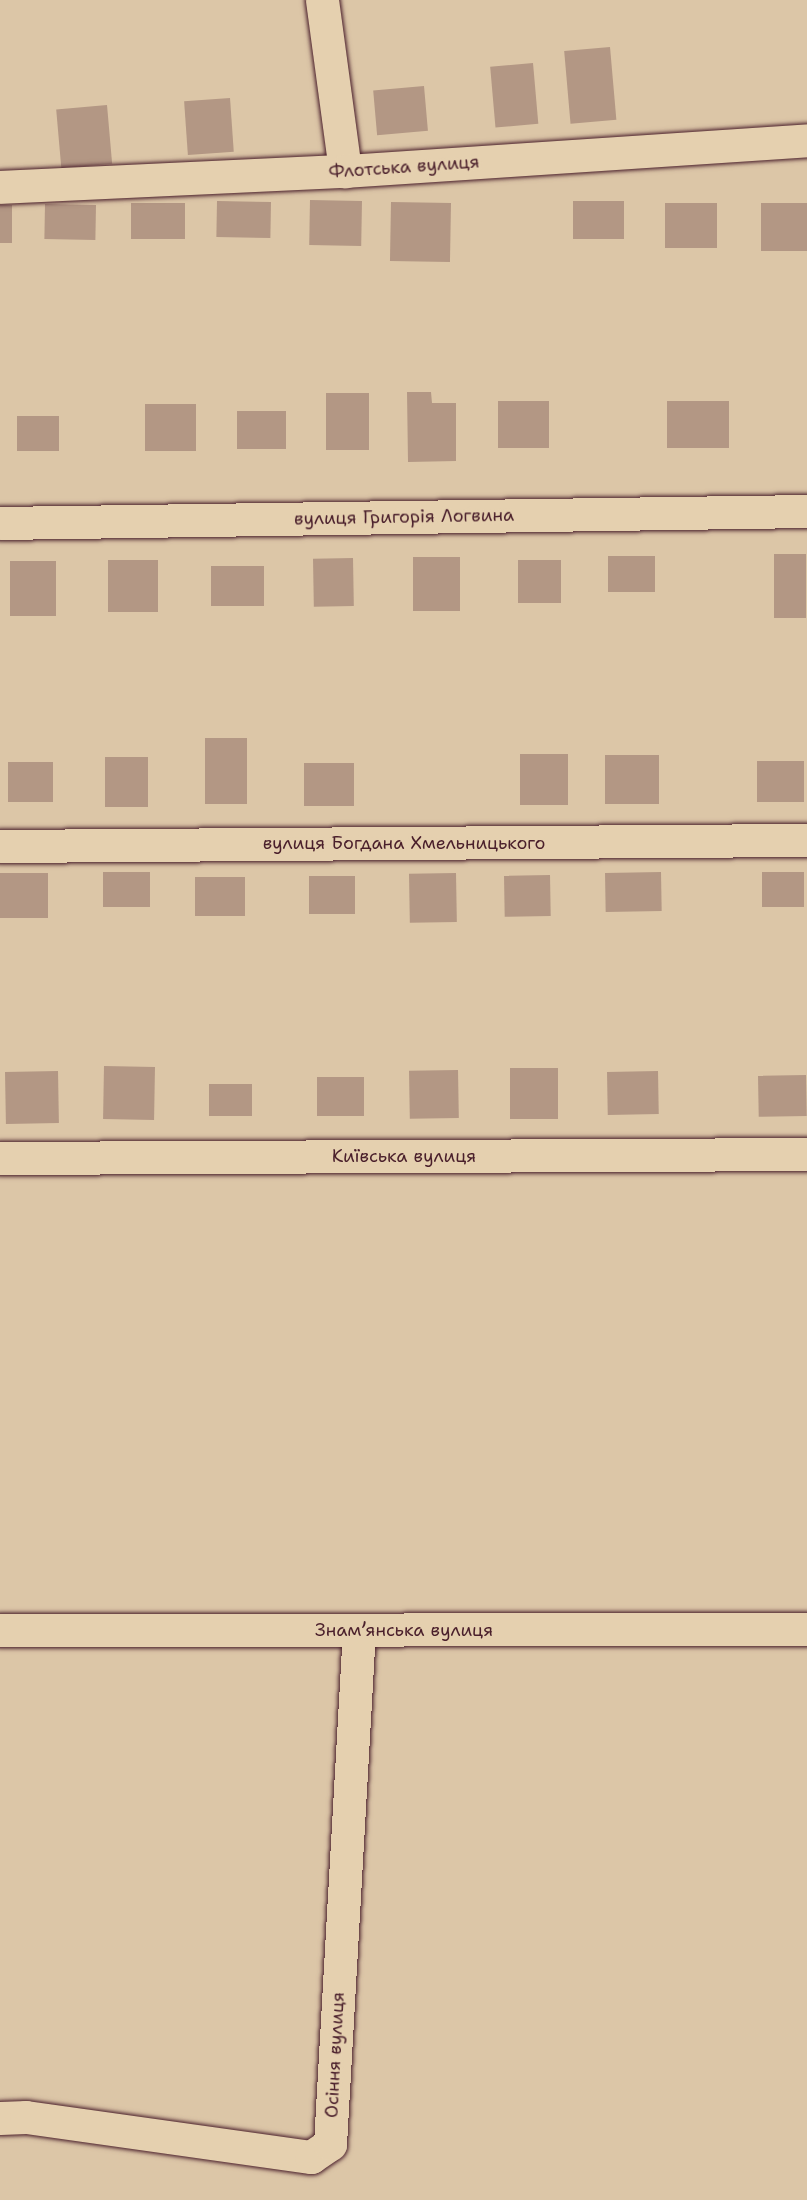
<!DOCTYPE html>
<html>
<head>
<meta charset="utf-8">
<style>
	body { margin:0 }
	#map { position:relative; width:807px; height:2200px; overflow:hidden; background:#dcc6a7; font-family:"Shantell Sans",sans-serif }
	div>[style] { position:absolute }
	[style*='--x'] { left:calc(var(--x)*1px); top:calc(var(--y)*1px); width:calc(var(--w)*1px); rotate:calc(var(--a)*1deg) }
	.building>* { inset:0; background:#b39784; transform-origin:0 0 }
	.roads { filter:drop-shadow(0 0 2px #4a1f2b) drop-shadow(0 0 2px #4a1f2b) }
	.minor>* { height:33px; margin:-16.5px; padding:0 16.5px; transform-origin:16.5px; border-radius:16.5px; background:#e5d0af }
	.trunk>* { height:33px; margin:-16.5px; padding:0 16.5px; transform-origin:16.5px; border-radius:16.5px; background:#e5d0af }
	span { translate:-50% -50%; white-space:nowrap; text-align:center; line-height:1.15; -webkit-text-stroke:6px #e5d0af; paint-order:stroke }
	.street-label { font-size:18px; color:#4a1f2b }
</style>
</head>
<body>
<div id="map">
	<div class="building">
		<i style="left:610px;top:47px;width:73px;height:46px;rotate:85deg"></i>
		<i style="left:533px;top:63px;width:61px;height:43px;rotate:85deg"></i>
		<i style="left:424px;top:86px;width:45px;height:51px;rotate:85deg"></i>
		<i style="left:230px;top:98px;width:54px;height:46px;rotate:86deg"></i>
		<i style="left:107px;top:105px;width:59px;height:51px;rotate:85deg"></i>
		<i style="left:310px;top:200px;width:52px;height:45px;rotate:1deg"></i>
		<i style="left:217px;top:201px;width:54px;height:36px;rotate:1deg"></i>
		<i style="left:573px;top:201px;width:51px;height:38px"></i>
		<i style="left:391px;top:202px;width:60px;height:59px;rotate:1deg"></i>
		<i style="left:131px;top:203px;width:54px;height:36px"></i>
		<i style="left:665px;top:203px;width:52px;height:45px"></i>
		<i style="left:761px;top:203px;width:46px;height:48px"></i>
		<i style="left:45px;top:204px;width:51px;height:35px;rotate:1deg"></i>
		<i style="left:0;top:205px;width:12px;height:38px"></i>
		<i style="clip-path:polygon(407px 392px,431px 392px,432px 403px,456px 403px,456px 461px,408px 462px)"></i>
		<i style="left:326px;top:393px;width:43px;height:57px"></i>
		<i style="left:498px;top:401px;width:51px;height:47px"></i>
		<i style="left:729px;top:401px;width:47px;height:62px;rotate:90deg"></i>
		<i style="left:196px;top:404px;width:47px;height:51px;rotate:90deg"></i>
		<i style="left:237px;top:411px;width:49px;height:38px"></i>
		<i style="left:17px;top:416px;width:42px;height:35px"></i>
		<i style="left:774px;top:554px;width:32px;height:64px"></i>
		<i style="left:608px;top:556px;width:47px;height:36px"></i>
		<i style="left:413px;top:557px;width:47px;height:54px"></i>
		<i style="left:353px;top:558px;width:48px;height:40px;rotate:89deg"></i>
		<i style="left:108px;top:560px;width:50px;height:52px"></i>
		<i style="left:518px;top:560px;width:43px;height:43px"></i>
		<i style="left:10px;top:561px;width:46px;height:55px"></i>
		<i style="left:264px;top:566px;width:40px;height:53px;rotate:90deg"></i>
		<i style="left:205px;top:738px;width:42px;height:66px"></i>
		<i style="left:568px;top:754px;width:51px;height:48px;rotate:90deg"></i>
		<i style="left:605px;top:755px;width:54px;height:49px"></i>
		<i style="left:148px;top:757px;width:50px;height:43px;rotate:90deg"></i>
		<i style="left:757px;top:761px;width:47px;height:41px"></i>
		<i style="left:53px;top:762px;width:40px;height:45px;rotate:90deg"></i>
		<i style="left:354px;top:763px;width:43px;height:50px;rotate:90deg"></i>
		<i style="left:103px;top:872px;width:47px;height:35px"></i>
		<i style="left:661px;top:872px;width:39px;height:56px;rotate:89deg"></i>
		<i style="left:762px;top:872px;width:42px;height:35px"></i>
		<i style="left:0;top:873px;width:48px;height:45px"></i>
		<i style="left:456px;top:873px;width:49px;height:47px;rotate:89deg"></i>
		<i style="left:550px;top:875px;width:41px;height:46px;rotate:89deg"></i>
		<i style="left:309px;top:876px;width:46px;height:38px"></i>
		<i style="left:195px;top:877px;width:50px;height:39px"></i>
		<i style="left:104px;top:1066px;width:51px;height:53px;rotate:1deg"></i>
		<i style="left:510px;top:1068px;width:48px;height:51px"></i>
		<i style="left:458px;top:1070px;width:48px;height:49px;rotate:89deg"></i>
		<i style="left:58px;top:1071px;width:52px;height:53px;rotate:89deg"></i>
		<i style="left:658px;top:1071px;width:43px;height:51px;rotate:89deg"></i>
		<i style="left:806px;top:1075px;width:41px;height:48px;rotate:89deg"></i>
		<i style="left:317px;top:1077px;width:47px;height:39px"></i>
		<i style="left:209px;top:1084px;width:43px;height:32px"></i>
	</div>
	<div class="roads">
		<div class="minor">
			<i style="--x:322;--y:0;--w:173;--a:82.3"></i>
			<i style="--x:0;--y:187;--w:345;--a:-2.7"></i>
			<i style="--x:345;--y:171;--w:463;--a:-3.8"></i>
			<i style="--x:0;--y:523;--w:807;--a:-0.85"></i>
			<i style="--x:0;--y:846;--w:807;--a:-0.43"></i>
			<i style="--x:0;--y:1158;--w:807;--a:-0.28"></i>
			<i style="--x:0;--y:2118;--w:26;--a:-2"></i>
			<i style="--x:26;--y:2117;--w:288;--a:8"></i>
			<i style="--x:311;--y:2157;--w:23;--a:-34"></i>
			<i style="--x:330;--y:2144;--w:515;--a:-86.77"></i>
		</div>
		<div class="trunk">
			<i style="--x:0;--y:1630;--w:807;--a:-0.07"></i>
		</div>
	</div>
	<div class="street-label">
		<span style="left:404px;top:167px;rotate:-4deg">Флотська вулиця</span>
		<span style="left:404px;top:517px;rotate:-1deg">вулиця Григорія Логвина</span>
		<span style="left:404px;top:843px">вулиця Богдана Хмельницького</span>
		<span style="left:404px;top:1156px">Київська вулиця</span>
		<span style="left:404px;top:1630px">Знамʼянська вулиця</span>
		<span style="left:335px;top:2055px;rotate:-87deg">Осіння вулиця</span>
	</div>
</div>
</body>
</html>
